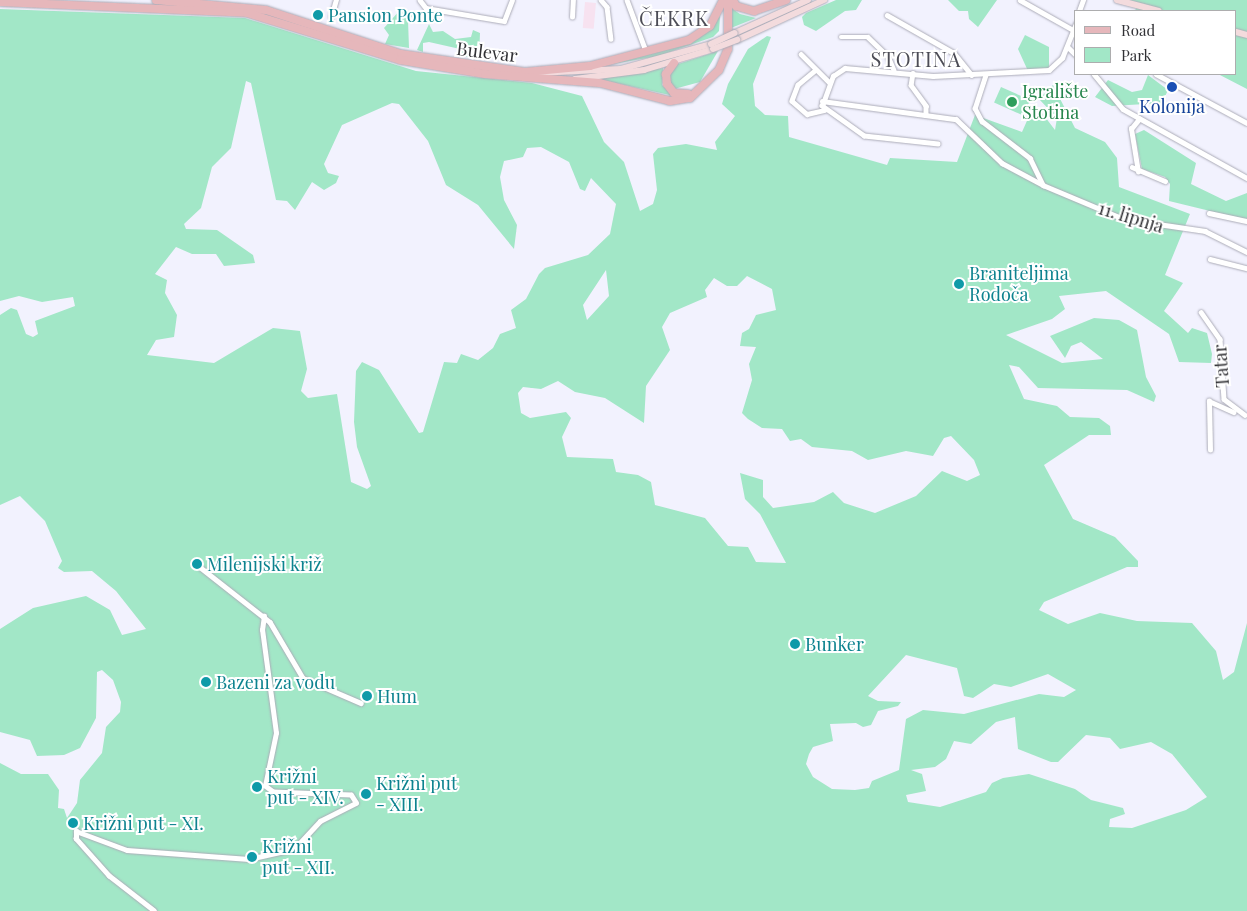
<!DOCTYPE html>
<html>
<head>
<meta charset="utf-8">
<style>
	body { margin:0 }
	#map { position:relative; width:1247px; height:911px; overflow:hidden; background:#f2f2fe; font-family:"Playfair Display",serif }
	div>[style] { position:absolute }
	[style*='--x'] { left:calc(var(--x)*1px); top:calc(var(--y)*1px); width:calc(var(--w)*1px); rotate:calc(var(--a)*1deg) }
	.industrial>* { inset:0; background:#f7e2f0; transform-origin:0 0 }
	.green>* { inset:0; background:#a2e7c7; transform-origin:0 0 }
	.roads { filter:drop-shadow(0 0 1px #acacb8) drop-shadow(0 0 1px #acacb8) }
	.minor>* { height:4.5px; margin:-2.25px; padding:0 2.25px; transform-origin:2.25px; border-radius:2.25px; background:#fff }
	.secondary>* { height:6px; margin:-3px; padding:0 3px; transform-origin:3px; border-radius:3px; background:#f3dbdd }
	.primary>* { height:8px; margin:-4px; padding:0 4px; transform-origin:4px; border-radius:4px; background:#e6b7bb }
	.bridges { filter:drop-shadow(0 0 1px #acacb8) drop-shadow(0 0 1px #acacb8) }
	.secondary-bridge>* { height:6px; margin:-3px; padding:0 3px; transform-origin:3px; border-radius:3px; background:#f3dbdd }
	.dots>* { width:14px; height:14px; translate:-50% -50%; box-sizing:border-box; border:2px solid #fff; border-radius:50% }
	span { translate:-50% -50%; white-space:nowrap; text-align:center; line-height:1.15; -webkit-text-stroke:4px #fff; paint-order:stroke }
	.culture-label { font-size:18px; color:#0d838f }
	.left { translate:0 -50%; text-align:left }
	.street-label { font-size:18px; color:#313135 }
	.leisure-label { font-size:18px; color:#27864d }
	.transit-label { font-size:18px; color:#164399 }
	.quarter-label { font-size:20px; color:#4c4c56; letter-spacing:1px }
	.legend { position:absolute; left:1074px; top:10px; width:162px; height:65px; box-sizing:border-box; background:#fff; border:1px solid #adadae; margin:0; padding:6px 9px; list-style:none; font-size:15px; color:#313135 }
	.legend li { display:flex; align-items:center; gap:10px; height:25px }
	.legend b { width:25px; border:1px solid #adadae }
</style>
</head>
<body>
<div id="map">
	<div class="industrial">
		<i style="left:585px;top:2px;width:11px;height:26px;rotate:5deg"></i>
	</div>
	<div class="green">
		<i style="clip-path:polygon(836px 0,862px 0,856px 10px,845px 11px,816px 31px,804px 25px,802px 17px,806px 13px)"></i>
		<i style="clip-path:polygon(948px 0,997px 0,978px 27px,969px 19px,968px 11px,959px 11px)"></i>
		<i style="clip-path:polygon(1126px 0,1247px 0,1247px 89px,1218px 74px,1236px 74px,1236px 11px,1135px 11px,1137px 5px)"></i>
		<i style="clip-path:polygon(731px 8px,740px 14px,756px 18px,731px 28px)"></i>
		<i style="clip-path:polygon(evenodd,0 9px,245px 18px,416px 71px,532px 83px,582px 96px,604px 142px,624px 162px,640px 211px,653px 204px,657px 190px,653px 154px,658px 148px,686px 144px,717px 150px,715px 142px,735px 116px,722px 104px,728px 84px,748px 49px,767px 36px,771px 37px,753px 84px,755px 106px,765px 115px,788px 116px,789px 137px,887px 165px,890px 158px,957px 162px,975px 115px,1022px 132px,1030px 114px,1039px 109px,1055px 130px,1057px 118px,1039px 99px,1053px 85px,1075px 128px,1105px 142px,1117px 158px,1119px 187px,1190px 214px,1165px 275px,1183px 283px,1164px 311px,1188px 333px,1192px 328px,1207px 333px,1212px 354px,1211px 363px,1179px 362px,1169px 334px,1106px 291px,1059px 296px,1065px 309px,1052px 319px,1006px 335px,1062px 363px,1103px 359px,1081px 342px,1071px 346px,1065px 358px,1050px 336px,1094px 318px,1119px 320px,1137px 330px,1146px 377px,1156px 396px,1154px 402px,1127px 390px,1038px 388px,1019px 367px,1009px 365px,1024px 399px,1057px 406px,1070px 417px,1099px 418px,1110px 426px,1111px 435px,1089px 435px,1044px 465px,1073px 519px,1115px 537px,1138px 561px,1138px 567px,1127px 567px,1044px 602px,1039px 610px,1068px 624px,1100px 613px,1137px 621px,1192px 623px,1216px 651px,1223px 680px,1234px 672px,1247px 623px,1247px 911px,0 911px,0 763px,21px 774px,48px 774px,59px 790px,58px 808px,64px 809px,67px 818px,77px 803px,80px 780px,102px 753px,106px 727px,120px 712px,121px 702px,113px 680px,102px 670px,97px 672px,96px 718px,80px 748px,64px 755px,37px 756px,30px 740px,0 732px,0 629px,33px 608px,86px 596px,110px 610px,122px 635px,146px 629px,116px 591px,92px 571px,64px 572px,58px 568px,62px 561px,45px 521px,20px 496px,0 505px,0 315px,11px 308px,17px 310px,26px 334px,33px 337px,38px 334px,35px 321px,75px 306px,73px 297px,42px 302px,19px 296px,0 301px,0 9px,246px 81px,251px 83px,276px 200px,287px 201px,295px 210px,312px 182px,324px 190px,336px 183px,339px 176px,328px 173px,324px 164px,342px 125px,392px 103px,399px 104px,428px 141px,446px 185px,478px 205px,514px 249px,517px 225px,504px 200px,500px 177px,504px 161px,523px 157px,527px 148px,541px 147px,569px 162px,580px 189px,585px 191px,591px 178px,616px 204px,610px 234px,588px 255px,545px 268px,539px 274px,526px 299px,511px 310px,516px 328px,500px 334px,493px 348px,478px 360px,461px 354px,457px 363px,444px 362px,423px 432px,419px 433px,379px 370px,362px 362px,356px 371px,354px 422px,357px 447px,371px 486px,367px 489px,351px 482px,337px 394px,308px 398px,301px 391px,307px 369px,300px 331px,273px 328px,214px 363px,147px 355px,156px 340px,174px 337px,177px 315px,165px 293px,167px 280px,155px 274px,176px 247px,192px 254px,216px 254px,224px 266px,255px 263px,253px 255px,217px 230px,186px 229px,184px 224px,201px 208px,212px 167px,231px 148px,246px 81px,0 9px,606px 270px,609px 296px,587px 320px,583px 305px,606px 270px,0 9px,747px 276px,772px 289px,776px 310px,756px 315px,749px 329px,742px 333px,740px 346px,756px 347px,749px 364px,752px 380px,742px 413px,748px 419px,762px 428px,782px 429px,790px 441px,801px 439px,812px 447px,852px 451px,868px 460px,906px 451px,933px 456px,944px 438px,951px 436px,974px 460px,980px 475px,967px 481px,942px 471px,916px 496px,875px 513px,844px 503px,833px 492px,814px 502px,773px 508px,763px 497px,763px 480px,740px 473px,745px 499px,760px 514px,786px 563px,756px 562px,748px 547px,728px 546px,705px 518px,655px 505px,651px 482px,638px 475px,616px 472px,613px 459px,567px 457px,562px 437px,571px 418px,566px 412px,530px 418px,521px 413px,518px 393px,523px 387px,541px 389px,558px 381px,575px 392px,605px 398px,644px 423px,646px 386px,670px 350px,662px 327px,670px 313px,707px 297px,705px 290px,714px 278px,727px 286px,737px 286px,747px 276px,0 9px,906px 655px,957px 668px,964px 696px,973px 698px,994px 684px,1011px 687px,1048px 674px,1076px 690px,1064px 697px,1039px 694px,964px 714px,923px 710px,906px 719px,899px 770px,872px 781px,869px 788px,855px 790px,832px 789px,813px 777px,806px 764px,809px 754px,813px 747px,833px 741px,830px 724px,856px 723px,863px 727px,871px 725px,878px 711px,898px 706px,901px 702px,878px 701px,868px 696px,906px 655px,0 9px,1015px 717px,1018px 749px,1051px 762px,1058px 762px,1086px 735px,1110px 738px,1120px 749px,1151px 742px,1172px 754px,1207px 797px,1186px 810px,1132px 828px,1109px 827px,1110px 819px,1125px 814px,1123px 808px,1091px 800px,1075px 789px,1029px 774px,1003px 778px,992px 783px,986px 792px,940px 807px,908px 802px,906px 795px,926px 791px,922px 774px,911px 770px,935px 767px,946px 759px,954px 741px,971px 744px,996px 722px,1015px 717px)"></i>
		<i style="clip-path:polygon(400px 10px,415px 14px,408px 20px,409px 48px,385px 44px,389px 35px,384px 28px)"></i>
		<i style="clip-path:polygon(720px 16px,719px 31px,713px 37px,658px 56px,591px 68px,689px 41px)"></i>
		<i style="clip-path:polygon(429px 24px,433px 32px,443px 31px,455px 39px,471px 37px,473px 30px,480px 33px,479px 58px,460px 56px,460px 49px,429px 42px,423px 43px,423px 52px,417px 50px)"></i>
		<i style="clip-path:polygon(1025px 35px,1049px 47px,1049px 68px,1028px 71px,1018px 49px)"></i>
		<i style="clip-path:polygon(718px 51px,700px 82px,674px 89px,667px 78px,675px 65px)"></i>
		<i style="clip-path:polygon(663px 68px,662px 85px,674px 96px,598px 79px)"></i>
		<i style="clip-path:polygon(1148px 75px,1168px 90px,1162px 103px,1112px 106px,1095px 97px,1108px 80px,1132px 92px,1142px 90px)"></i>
		<i style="left:1001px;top:87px;width:32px;height:17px;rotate:24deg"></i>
		<i style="clip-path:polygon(1144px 130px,1196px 163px,1191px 184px,1226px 201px,1247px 193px,1247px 220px,1169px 201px,1170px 184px,1165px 177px,1142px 169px,1135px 134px)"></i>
	</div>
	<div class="roads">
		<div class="minor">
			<i style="--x:420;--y:0;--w:10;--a:53"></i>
			<i style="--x:426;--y:8;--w:79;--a:9.5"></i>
			<i style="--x:504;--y:21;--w:22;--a:-69"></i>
			<i style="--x:601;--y:0;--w:9;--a:49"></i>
			<i style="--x:607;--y:7;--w:32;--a:83"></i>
			<i style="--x:627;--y:0;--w:54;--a:69.6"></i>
			<i style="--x:1020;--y:0;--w:63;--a:29.4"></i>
			<i style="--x:1079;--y:11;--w:12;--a:-70"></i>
			<i style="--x:887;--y:15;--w:77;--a:29.6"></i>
			<i style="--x:954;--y:53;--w:28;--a:51"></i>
			<i style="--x:331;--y:17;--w:18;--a:-74"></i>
			<i style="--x:572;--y:17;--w:17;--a:-87"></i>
			<i style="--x:841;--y:37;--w:27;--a:0"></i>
			<i style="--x:868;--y:37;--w:28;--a:44"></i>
			<i style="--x:888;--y:56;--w:15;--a:67"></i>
			<i style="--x:1068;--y:47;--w:11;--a:45"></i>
			<i style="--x:801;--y:54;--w:40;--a:45"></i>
			<i style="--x:816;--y:70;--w:23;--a:140"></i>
			<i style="--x:798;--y:85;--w:17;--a:111"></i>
			<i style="--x:792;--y:101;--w:20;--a:41"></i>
			<i style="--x:807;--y:114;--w:18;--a:-13"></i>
			<i style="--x:913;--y:73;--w:12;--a:99"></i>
			<i style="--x:911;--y:85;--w:26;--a:54"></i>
			<i style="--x:926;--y:106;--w:9;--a:90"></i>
			<i style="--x:1094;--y:74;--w:45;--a:50.4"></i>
			<i style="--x:1123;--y:109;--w:142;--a:29.1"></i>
			<i style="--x:1156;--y:74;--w:103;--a:28.3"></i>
			<i style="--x:986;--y:75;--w:35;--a:108"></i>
			<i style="--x:975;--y:108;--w:15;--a:62"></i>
			<i style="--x:982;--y:121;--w:61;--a:37.6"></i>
			<i style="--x:1030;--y:158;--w:30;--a:64"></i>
			<i style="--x:822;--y:101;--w:135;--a:7.7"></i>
			<i style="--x:956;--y:119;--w:64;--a:43.7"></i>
			<i style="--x:1002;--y:163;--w:47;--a:28.2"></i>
			<i style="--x:1043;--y:185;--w:88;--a:22.8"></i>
			<i style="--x:1124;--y:219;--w:82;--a:8.4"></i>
			<i style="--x:1205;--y:231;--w:47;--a:26.6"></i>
			<i style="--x:938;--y:144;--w:74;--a:-173.8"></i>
			<i style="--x:864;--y:136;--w:52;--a:-144.5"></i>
			<i style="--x:822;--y:106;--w:32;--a:-70"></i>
			<i style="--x:833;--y:76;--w:14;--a:-34"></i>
			<i style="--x:845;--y:68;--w:88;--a:5.2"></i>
			<i style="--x:933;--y:76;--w:116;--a:-3"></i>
			<i style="--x:1049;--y:70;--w:18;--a:-43"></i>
			<i style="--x:1062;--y:58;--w:37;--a:-68"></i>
			<i style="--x:1132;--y:167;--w:36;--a:23"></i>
			<i style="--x:1138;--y:172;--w:44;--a:-99.2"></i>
			<i style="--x:1131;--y:129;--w:13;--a:-51"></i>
			<i style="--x:1209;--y:213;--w:39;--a:12"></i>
			<i style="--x:1210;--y:259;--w:38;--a:14"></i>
			<i style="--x:1201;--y:312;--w:33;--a:55"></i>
			<i style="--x:1220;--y:339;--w:60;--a:86.2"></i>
			<i style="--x:1224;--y:399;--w:26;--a:37"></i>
			<i style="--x:1210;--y:450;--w:49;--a:-91.2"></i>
			<i style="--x:1209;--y:401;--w:27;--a:24"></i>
			<i style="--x:200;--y:567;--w:89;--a:38.2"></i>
			<i style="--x:270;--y:622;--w:65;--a:59.5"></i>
			<i style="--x:303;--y:678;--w:63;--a:23.3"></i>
			<i style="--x:154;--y:911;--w:57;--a:-142.1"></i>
			<i style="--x:109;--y:876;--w:50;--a:-131.7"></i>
			<i style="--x:76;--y:839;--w:8;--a:-90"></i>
			<i style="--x:76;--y:831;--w:54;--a:20.4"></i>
			<i style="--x:127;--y:850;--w:122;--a:4.2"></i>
			<i style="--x:249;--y:859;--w:46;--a:-12.5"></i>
			<i style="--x:294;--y:849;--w:38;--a:-47"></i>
			<i style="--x:320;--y:821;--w:40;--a:-26.6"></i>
			<i style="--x:356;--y:803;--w:9;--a:-122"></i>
			<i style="--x:351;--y:795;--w:78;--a:-177.8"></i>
			<i style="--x:273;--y:792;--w:10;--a:-143"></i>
			<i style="--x:265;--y:786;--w:54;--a:-78.3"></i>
			<i style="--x:276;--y:733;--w:104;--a:-97.7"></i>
			<i style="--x:262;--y:630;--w:14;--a:-82"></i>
		</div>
		<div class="secondary">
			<i style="--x:1117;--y:0;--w:43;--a:14.7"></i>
			<i style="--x:1236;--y:32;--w:11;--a:15"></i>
			<i style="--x:735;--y:33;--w:80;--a:-24.3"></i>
			<i style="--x:737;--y:40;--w:96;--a:-24.7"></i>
			<i style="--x:536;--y:73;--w:85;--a:-2.7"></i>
			<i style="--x:621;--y:69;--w:93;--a:-15.5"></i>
			<i style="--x:575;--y:79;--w:70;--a:-7.4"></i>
			<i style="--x:644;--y:70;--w:72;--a:-16.9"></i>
		</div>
		<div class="primary">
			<i style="--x:156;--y:0;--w:110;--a:5.2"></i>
			<i style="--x:266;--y:10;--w:142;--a:18.1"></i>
			<i style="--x:401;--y:54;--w:125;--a:8.3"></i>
			<i style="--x:525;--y:72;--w:65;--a:-5.3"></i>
			<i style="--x:590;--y:66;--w:102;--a:-14.7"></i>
			<i style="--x:689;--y:40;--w:25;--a:-34"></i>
			<i style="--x:710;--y:26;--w:29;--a:-63"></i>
			<i style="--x:733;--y:0;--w:7;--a:63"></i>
			<i style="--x:736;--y:6;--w:19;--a:16"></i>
			<i style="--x:754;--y:11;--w:34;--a:-19"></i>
			<i style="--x:0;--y:2;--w:247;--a:2.5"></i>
			<i style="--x:247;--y:13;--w:160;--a:17.1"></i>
			<i style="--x:400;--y:60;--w:86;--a:9.4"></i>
			<i style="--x:485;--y:74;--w:115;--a:4.5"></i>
			<i style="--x:600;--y:83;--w:72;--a:14.4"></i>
			<i style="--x:670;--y:101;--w:20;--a:-9"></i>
			<i style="--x:690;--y:98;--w:40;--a:-44"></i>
			<i style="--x:719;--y:70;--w:23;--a:-67"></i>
			<i style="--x:728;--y:49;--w:49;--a:-90"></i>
			<i style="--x:674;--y:63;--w:14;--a:126"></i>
			<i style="--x:666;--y:74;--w:10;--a:84"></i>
			<i style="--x:667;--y:84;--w:11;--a:52"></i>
			<i style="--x:674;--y:93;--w:14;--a:4"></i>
		</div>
	</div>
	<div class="bridges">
		<div class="secondary-bridge">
			<i style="--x:711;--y:44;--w:26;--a:-25"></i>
			<i style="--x:713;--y:49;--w:26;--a:-21"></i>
		</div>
	</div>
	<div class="dots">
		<i style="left:318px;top:15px;background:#0f9aa8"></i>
		<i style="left:1172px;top:87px;background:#1a4fb4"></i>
		<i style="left:1012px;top:102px;background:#2e9e5b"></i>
		<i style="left:959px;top:284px;background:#0f9aa8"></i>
		<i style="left:197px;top:564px;background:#0f9aa8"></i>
		<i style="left:795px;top:644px;background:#0f9aa8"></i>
		<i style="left:206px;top:682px;background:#0f9aa8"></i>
		<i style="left:367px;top:696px;background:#0f9aa8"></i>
		<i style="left:257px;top:787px;background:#0f9aa8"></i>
		<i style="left:366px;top:794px;background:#0f9aa8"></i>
		<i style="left:73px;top:823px;background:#0f9aa8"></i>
		<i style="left:252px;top:857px;background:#0f9aa8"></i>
	</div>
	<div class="culture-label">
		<span class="left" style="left:328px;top:15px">Pansion Ponte</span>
		<span class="left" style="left:969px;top:284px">Braniteljima<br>Rodoča</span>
		<span class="left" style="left:207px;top:564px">Milenijski križ</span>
		<span class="left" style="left:805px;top:644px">Bunker</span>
		<span class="left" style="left:216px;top:682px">Bazeni za vodu</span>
		<span class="left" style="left:377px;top:696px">Hum</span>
		<span class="left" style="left:267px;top:787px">Križni<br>put - XIV.</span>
		<span class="left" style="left:376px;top:794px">Križni put<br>- XIII.</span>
		<span class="left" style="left:83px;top:823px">Križni put - XI.</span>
		<span class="left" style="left:262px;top:857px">Križni<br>put - XII.</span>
	</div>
	<div class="street-label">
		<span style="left:487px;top:52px;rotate:7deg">Bulevar</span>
		<span style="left:1131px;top:217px;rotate:17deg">11. lipnja</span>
		<span style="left:1221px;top:366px;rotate:-94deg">Tatar</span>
	</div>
	<div class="leisure-label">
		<span class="left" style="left:1022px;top:102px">Igralište<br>Stotina</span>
	</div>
	<div class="transit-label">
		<span style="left:1172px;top:106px">Kolonija</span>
	</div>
	<div class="quarter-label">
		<span style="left:674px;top:17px">ČEKRK</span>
		<span style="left:916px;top:58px">STOTINA</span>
	</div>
	<ul class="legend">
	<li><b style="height:6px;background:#e6b7bb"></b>Road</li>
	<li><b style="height:14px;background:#a2e7c7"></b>Park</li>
	</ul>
</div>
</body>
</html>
